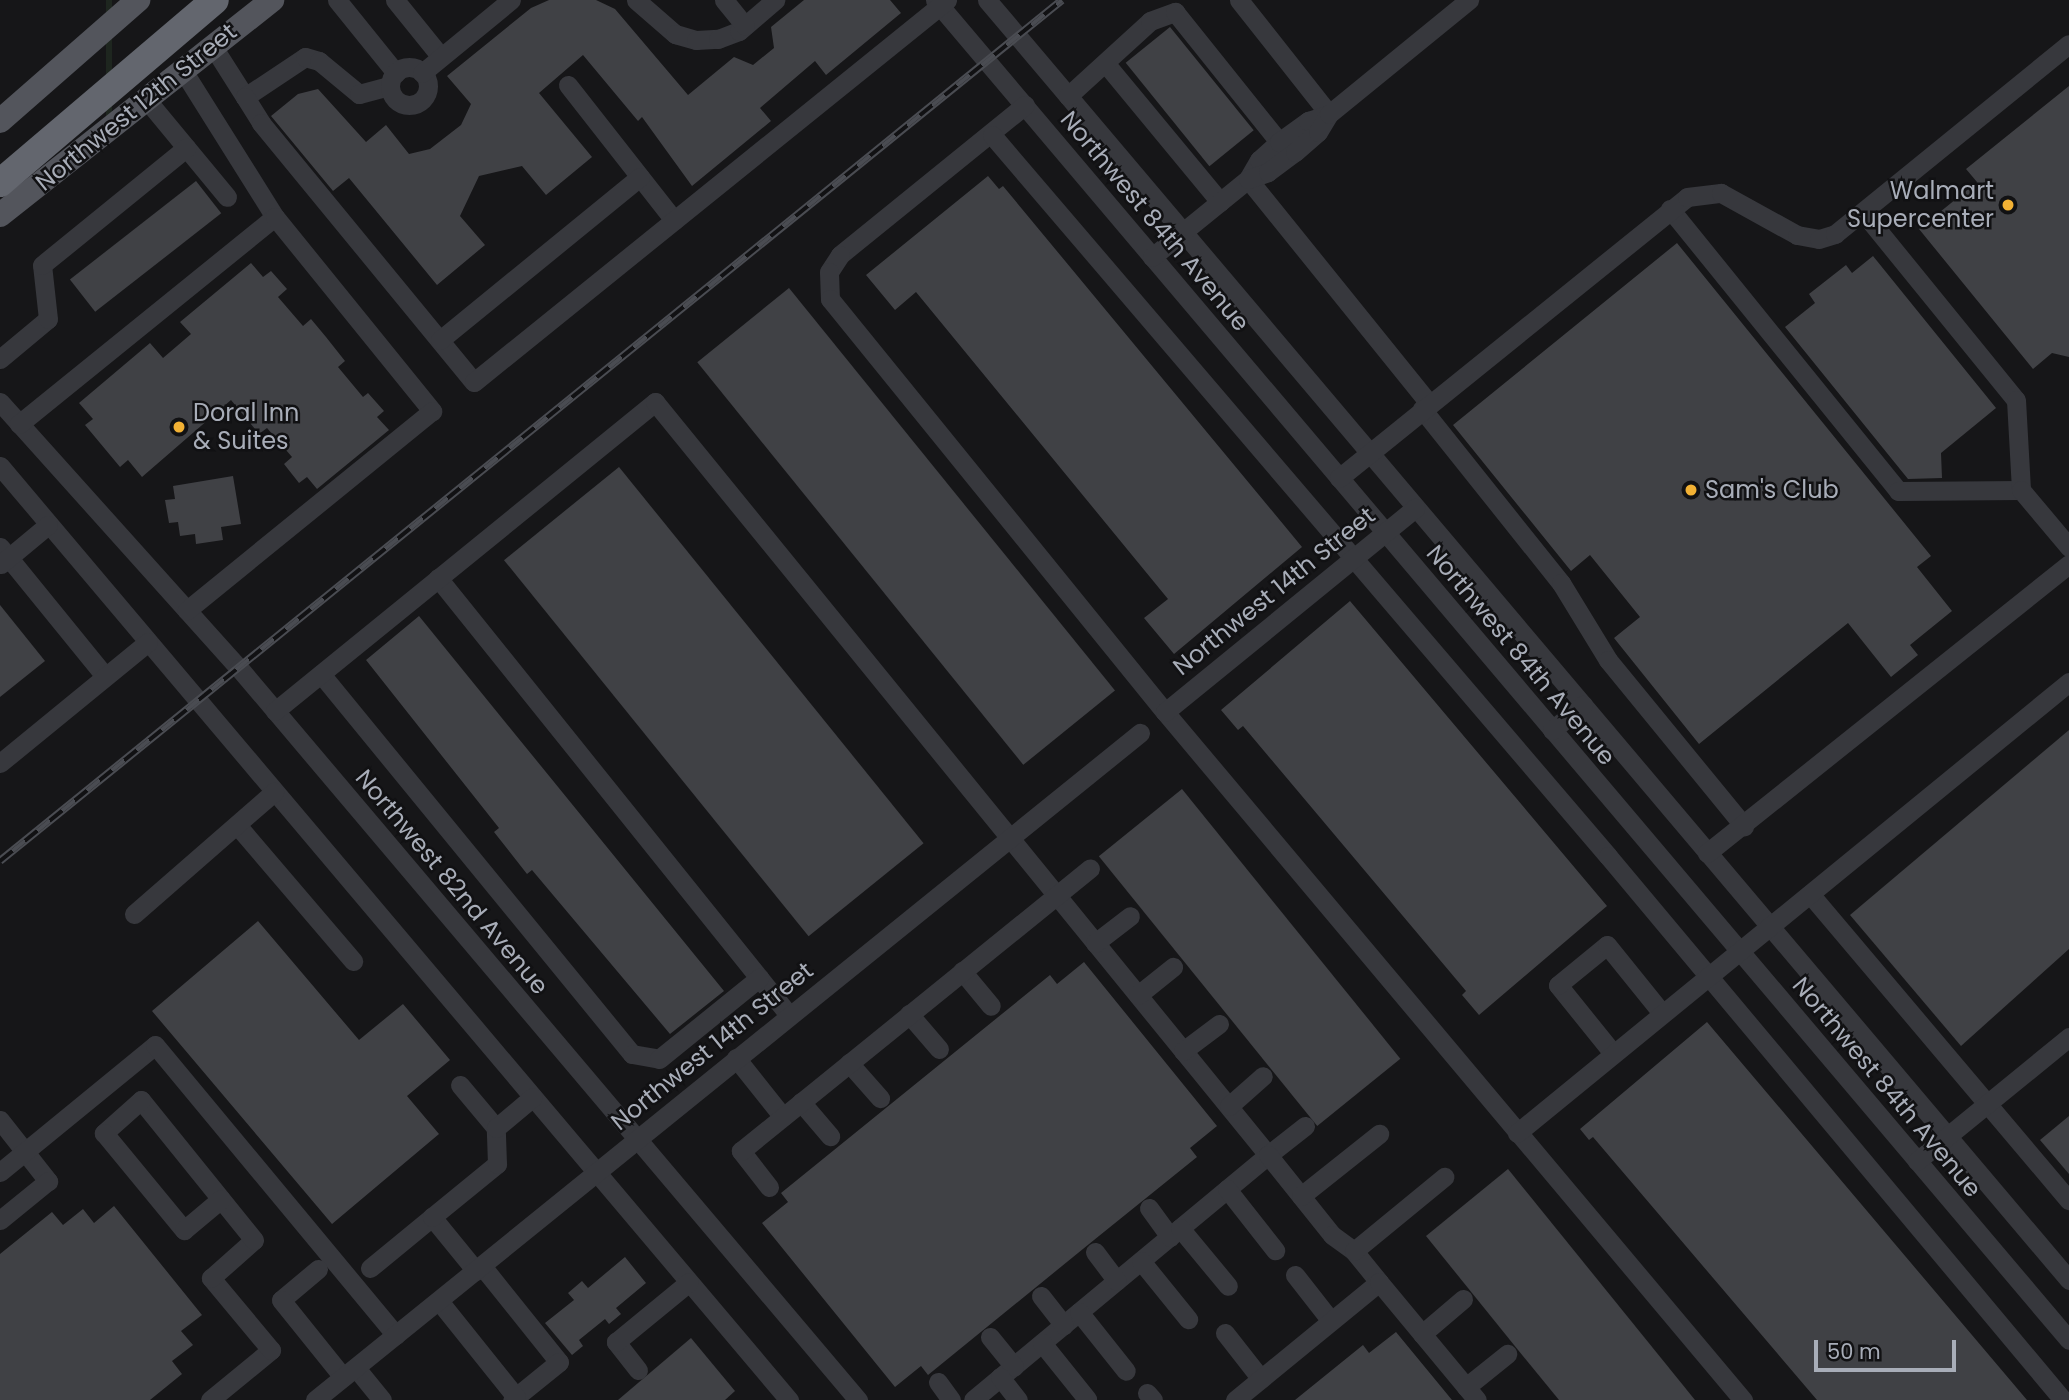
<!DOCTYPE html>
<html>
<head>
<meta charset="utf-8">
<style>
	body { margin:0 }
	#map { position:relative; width:2069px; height:1400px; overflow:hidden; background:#161618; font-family:Poppins,sans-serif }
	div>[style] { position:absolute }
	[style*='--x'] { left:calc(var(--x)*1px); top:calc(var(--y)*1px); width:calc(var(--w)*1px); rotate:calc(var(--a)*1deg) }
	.green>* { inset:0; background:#1e261f; transform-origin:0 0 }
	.building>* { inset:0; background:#404145; transform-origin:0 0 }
	.minor>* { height:19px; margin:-9.5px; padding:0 9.5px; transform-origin:9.5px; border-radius:9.5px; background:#37383d }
	.minor>.ring { margin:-9.5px; padding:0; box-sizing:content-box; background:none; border:19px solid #37383d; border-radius:50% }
	.major>* { height:24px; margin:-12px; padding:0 12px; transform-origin:12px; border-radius:12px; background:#53555c }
	.highway>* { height:28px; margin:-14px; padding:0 14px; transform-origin:14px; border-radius:14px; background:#63666e }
	.rail>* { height:8px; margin-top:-4px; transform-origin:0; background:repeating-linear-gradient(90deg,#111113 0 16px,#4a4c52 0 32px); box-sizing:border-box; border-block:2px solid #4a4c52 }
	.dots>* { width:19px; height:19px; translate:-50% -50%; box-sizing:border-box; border:4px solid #111113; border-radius:50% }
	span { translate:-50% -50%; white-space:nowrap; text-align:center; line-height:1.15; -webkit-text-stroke:5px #111113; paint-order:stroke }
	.street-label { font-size:24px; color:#a8adb8 }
	.poi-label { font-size:24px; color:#a8adb8 }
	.right { translate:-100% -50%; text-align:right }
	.left { translate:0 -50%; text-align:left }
	.scale { position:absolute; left:1814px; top:1340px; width:142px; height:32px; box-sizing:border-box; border:4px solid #a8adb8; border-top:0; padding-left:9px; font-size:21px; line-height:24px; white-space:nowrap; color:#a8adb8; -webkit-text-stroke:5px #111113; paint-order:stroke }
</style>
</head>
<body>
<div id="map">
	<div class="green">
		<i style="left:106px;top:0;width:6px;height:142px"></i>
	</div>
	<div class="building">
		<i style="clip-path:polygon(549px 0,596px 0,615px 9px,688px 95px,734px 57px,753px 65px,774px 48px,771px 27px,804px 0,890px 0,901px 13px,826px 75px,815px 61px,760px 108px,771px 121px,692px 186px,642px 117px,638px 121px,583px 55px,539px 93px,592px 157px,546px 195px,522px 166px,479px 176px,460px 216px,485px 245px,437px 285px,349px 178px,333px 191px,271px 116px,298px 94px,318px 89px,366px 142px,386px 125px,409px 154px,430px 149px,461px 125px,471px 104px,447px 76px,531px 8px)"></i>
		<i style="left:1170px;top:27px;width:133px;height:57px;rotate:51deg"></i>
		<i style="clip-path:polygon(2069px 86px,2069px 357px,2052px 353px,2033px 369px,1919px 229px,1977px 182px,1966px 169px)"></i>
		<i style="clip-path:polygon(988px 176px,999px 189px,1003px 186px,1302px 547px,1174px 654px,1144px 618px,1168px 599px,916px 292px,895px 310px,866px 275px)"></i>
		<i style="left:196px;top:181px;width:41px;height:160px;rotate:52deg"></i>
		<i style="clip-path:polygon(1677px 243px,1931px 556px,1917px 567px,1952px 611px,1910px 645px,1918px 655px,1891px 677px,1848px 623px,1699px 744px,1614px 638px,1640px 617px,1590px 555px,1571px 571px,1453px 425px)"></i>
		<i style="clip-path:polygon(1873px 256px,1996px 408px,1941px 453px,1942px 478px,1908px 479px,1785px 327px,1815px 303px,1809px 294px,1846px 265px,1852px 273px)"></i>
		<i style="clip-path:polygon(251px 263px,263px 277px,271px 271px,287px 289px,278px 297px,303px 326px,311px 319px,326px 337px,345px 361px,338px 367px,363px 397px,368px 393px,384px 411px,377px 417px,389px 430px,317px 489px,307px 477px,299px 483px,284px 464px,292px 457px,267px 428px,259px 434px,231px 400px,142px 477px,128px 460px,120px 467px,85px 425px,93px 419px,79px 403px,150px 343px,163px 358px,191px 334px,180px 322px)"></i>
		<i style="left:789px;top:288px;width:518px;height:118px;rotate:51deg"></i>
		<i style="left:619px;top:467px;width:484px;height:148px;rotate:51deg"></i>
		<i style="clip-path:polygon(233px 476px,241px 524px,221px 527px,223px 540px,196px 544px,195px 534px,180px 536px,178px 522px,169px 523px,165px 500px,175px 499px,173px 486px)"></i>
		<i style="clip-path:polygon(1350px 601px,1607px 906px,1479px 1015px,1462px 995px,1466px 991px,1243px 726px,1238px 730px,1221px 710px)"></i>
		<i style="clip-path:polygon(0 605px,45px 661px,0 697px)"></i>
		<i style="clip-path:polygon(419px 616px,724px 991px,670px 1034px,532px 870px,527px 874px,494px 832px,499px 828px,366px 660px)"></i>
		<i style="clip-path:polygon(2069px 730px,2069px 949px,1961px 1046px,1850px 915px)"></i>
		<i style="left:1182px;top:789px;width:347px;height:107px;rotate:51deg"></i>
		<i style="clip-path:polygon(258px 921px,359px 1040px,403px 1004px,450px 1060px,407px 1096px,439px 1134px,332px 1224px,152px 1011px)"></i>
		<i style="clip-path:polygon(1084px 962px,1217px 1126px,1190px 1148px,1197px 1157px,1094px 1240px,928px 1375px,921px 1366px,895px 1387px,762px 1223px,788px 1202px,781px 1193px,1050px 975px,1057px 984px)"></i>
		<i style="clip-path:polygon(1707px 1022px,2027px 1400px,1817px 1400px,1593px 1137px,1589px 1140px,1580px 1129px)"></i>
		<i style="clip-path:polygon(2069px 1116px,2069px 1174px,2040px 1140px)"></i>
		<i style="clip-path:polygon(1508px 1169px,1695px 1400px,1559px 1400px,1514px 1345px,1426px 1236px)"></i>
		<i style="clip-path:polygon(114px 1206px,202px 1315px,181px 1331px,193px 1345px,172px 1361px,182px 1374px,150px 1400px,0 1400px,0 1254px,52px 1212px,63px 1225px,83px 1209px,94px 1223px)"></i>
		<i style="clip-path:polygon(625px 1257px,646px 1283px,616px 1308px,621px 1314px,609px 1324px,605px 1319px,579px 1340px,583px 1346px,572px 1355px,545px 1323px,574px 1300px,568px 1293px,582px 1281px,588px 1288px)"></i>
		<i style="clip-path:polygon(1396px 1332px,1452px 1400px,1295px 1400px,1363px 1345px,1369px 1353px)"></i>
		<i style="clip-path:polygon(691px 1338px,735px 1391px,725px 1400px,618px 1400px)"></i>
	</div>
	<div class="minor">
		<i style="--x:337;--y:0;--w:94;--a:51.1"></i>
		<i style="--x:395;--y:0;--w:73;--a:51.1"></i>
		<i style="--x:636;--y:0;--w:52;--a:41.1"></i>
		<i style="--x:675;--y:34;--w:22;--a:16"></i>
		<i style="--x:696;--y:40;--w:22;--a:-3"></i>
		<i style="--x:718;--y:39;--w:22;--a:-21"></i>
		<i style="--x:739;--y:31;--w:48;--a:-40.7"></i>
		<i style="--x:724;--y:0;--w:33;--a:51"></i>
		<i style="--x:935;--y:0;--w:1755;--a:49.76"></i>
		<i style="--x:987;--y:0;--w:1676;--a:49.79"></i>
		<i style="--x:1239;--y:0;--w:145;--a:51.7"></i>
		<i style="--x:212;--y:45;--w:62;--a:57.6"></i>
		<i style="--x:245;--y:97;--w:72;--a:-33.7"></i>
		<i style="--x:305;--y:57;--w:15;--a:16"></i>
		<i style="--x:319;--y:61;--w:52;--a:39.5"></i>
		<i style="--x:359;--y:94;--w:31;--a:-15"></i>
		<i style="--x:1106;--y:64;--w:179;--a:50.4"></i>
		<i class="ring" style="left:390px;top:67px;width:19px;height:19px"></i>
		<i style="--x:182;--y:69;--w:175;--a:57.9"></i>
		<i style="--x:422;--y:73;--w:115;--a:-39.4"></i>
		<i style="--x:568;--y:85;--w:172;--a:51.9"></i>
		<i style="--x:1068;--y:96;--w:111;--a:-42.4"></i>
		<i style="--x:1150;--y:21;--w:27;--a:-20"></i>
		<i style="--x:1175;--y:12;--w:166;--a:51.3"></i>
		<i style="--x:245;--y:97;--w:31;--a:58"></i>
		<i style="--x:261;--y:123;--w:335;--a:50.6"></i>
		<i style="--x:474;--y:382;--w:608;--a:-38.92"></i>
		<i style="--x:146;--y:99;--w:127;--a:50.4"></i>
		<i style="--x:1025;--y:105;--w:238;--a:141"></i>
		<i style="--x:840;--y:255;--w:20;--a:123"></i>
		<i style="--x:829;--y:272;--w:27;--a:88"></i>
		<i style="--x:830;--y:299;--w:532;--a:50.95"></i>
		<i style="--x:1165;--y:712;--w:899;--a:49.97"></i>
		<i style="--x:992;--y:135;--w:948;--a:49.49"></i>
		<i style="--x:1608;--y:856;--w:709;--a:50.09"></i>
		<i style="--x:1248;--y:179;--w:288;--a:51.1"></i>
		<i style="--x:1248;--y:179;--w:22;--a:-60"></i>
		<i style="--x:1259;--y:160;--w:27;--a:-42"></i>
		<i style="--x:1279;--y:142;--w:36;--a:-36"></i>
		<i style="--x:1308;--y:121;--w:22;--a:-18"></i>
		<i style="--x:1670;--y:209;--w:363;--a:51"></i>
		<i style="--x:1898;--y:491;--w:123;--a:-0.5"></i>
		<i style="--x:1863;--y:212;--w:242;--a:50.9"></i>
		<i style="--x:2016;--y:400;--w:90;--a:86.8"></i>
		<i style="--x:2021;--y:490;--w:75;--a:49.9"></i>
		<i style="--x:1152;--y:257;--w:124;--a:-39.1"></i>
		<i style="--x:1248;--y:179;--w:21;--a:-19"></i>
		<i style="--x:1268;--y:172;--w:34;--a:-37"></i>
		<i style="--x:1295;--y:152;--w:30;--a:-41"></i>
		<i style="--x:1318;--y:132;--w:21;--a:-59"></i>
		<i style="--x:1329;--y:114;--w:181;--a:-39.2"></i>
		<i style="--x:440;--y:340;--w:258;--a:-39.2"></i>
		<i style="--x:0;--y:359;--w:62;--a:-39.8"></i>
		<i style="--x:48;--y:319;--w:54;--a:-96.3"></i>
		<i style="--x:42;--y:265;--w:186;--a:-39.1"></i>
		<i style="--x:0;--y:402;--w:358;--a:48.1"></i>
		<i style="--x:239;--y:668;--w:959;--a:49.78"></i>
		<i style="--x:1422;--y:409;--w:223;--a:51.4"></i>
		<i style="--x:1561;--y:583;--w:90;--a:58.6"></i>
		<i style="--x:1608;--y:660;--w:215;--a:50.7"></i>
		<i style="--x:19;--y:424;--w:329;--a:-39"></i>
		<i style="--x:275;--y:217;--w:250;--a:51"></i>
		<i style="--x:432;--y:411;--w:316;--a:140.9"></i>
		<i style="--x:0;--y:466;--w:1223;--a:49.81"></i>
		<i style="--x:1339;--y:478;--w:447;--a:-38.9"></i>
		<i style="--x:1687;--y:197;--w:34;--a:-7"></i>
		<i style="--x:1721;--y:193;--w:87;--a:28.9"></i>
		<i style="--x:1797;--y:235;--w:22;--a:10"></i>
		<i style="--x:1819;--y:239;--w:17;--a:-17"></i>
		<i style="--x:1835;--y:234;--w:301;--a:-39.1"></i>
		<i style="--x:0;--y:547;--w:166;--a:50.9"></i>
		<i style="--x:1;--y:564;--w:61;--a:-39.7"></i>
		<i style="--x:438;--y:578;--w:561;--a:51.23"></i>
		<i style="--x:321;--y:674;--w:491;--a:50.7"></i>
		<i style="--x:632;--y:1054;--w:27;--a:10"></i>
		<i style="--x:659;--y:1059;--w:129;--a:-39"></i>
		<i style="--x:275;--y:711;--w:490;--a:-39.1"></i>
		<i style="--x:655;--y:402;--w:971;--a:50.85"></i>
		<i style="--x:1268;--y:1155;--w:383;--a:140.3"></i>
		<i style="--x:1165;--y:712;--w:323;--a:-39.2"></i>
		<i style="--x:1552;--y:730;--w:40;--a:-39"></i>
		<i style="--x:0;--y:763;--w:191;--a:-39.3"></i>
		<i style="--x:237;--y:825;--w:179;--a:49.5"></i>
		<i style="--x:1707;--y:853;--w:463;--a:-38.6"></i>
		<i style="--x:1810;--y:894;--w:401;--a:49.8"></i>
		<i style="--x:134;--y:914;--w:186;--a:-41.1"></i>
		<i style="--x:1095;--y:943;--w:44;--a:-37.6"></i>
		<i style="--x:962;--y:971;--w:45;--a:50.4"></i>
		<i style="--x:1138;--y:995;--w:45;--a:-38.7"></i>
		<i style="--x:909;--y:1014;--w:46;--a:49.4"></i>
		<i style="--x:1183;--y:1051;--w:45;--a:-36.9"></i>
		<i style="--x:1612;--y:1052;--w:86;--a:-128.9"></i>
		<i style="--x:1558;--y:985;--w:63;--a:-39.2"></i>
		<i style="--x:1607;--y:945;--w:86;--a:51.1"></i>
		<i style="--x:736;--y:1058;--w:75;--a:51.5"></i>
		<i style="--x:849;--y:1063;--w:47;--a:48.5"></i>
		<i style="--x:460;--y:1085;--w:56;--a:50.1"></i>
		<i style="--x:801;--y:1102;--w:45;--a:49.5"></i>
		<i style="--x:1229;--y:1106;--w:45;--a:-41.4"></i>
		<i style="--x:0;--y:1120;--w:78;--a:51.8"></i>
		<i style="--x:48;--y:1181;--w:62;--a:140.9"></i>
		<i style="--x:1305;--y:1126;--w:47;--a:141.9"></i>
		<i style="--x:1268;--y:1155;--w:102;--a:51.3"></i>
		<i style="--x:1332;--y:1235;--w:27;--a:36"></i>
		<i style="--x:1517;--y:1133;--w:713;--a:-39.25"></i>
		<i style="--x:1917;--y:1161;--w:196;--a:-39.2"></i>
		<i style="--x:0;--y:1172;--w:200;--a:-39.3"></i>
		<i style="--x:155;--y:1045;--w:377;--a:50.3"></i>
		<i style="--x:769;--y:1187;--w:46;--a:-127.9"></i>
		<i style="--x:741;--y:1151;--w:449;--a:-39"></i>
		<i style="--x:1227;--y:1189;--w:78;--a:51.8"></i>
		<i style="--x:1301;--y:1196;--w:100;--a:-38.5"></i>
		<i style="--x:1149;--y:1208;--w:36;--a:54"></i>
		<i style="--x:1180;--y:1228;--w:75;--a:50.4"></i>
		<i style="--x:1095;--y:1252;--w:36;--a:53"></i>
		<i style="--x:1141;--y:1261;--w:75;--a:51"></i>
		<i style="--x:482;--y:1266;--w:123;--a:51.3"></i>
		<i style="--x:559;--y:1362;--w:60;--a:141"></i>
		<i style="--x:370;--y:1268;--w:80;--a:-39.4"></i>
		<i style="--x:318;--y:1269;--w:48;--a:140"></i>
		<i style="--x:281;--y:1300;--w:99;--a:51.2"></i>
		<i style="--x:476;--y:1271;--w:70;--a:-129.2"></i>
		<i style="--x:432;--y:1217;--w:84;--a:-39.2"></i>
		<i style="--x:497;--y:1164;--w:36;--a:-92"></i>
		<i style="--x:496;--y:1128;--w:48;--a:-40"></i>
		<i style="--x:1295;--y:1275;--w:58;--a:52"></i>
		<i style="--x:1379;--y:1282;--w:40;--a:-129"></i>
		<i style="--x:1354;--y:1251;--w:117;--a:-39.4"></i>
		<i style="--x:1041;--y:1296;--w:37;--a:52"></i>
		<i style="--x:439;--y:1301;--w:123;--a:51.3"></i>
		<i style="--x:1079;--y:1312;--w:75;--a:51.5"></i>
		<i style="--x:1225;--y:1333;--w:58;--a:52"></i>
		<i style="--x:1422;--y:1334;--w:54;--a:-40.5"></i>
		<i style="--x:990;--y:1337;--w:38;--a:51"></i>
		<i style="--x:1042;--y:1343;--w:72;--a:51.2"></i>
		<i style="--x:356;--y:1368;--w:41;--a:50.9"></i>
		<i style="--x:638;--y:1370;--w:36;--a:-128"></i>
		<i style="--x:616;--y:1342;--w:94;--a:-39.4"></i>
		<i style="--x:1000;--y:1377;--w:29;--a:52"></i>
		<i style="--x:938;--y:1382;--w:22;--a:54"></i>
		<i style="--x:1466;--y:1387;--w:53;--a:-38.8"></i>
		<i style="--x:1147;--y:1393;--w:9;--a:49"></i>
		<i style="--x:210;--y:1400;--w:79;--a:-39.3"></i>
		<i style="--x:271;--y:1350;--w:94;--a:-129.8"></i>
		<i style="--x:211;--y:1278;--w:57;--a:-41.5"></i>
		<i style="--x:254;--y:1240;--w:180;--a:-128.9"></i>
		<i style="--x:141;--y:1100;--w:50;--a:138.3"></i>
		<i style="--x:104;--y:1133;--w:126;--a:50.5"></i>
		<i style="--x:184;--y:1230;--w:48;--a:-40"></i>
		<i style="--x:315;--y:1400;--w:1061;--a:-38.96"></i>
		<i style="--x:1235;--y:1400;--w:186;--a:-39.3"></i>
		<i style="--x:1379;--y:1282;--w:153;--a:50.3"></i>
	</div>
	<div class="major">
		<i style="--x:0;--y:121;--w:184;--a:-41.2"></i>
		<i style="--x:0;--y:215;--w:347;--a:-38.3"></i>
	</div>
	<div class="highway">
		<i style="--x:0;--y:183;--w:282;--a:-40.4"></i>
	</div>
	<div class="rail">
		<i style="--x:0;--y:861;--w:1367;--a:-39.03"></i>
	</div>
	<div class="dots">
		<i style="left:2008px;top:205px;background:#f2b134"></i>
		<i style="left:179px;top:427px;background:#f2b134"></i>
		<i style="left:1691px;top:490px;background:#f2b134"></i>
	</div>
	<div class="street-label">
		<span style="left:136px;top:107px;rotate:-39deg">Northwest 12th Street</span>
		<span style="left:1155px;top:221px;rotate:50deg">Northwest 84th Avenue</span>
		<span style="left:1274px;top:591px;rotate:-39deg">Northwest 14th Street</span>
		<span style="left:1521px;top:655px;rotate:50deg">Northwest 84th Avenue</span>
		<span style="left:452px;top:882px;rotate:50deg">Northwest 82nd Avenue</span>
		<span style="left:712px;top:1046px;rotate:-39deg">Northwest 14th Street</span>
		<span style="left:1887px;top:1087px;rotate:50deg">Northwest 84th Avenue</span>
	</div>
	<div class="poi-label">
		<span class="right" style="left:1994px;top:205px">Walmart<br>Supercenter</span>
		<span class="left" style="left:193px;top:427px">Doral Inn<br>&amp; Suites</span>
		<span class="left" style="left:1705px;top:490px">Sam's Club</span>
	</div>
	<div class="scale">50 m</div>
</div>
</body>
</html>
